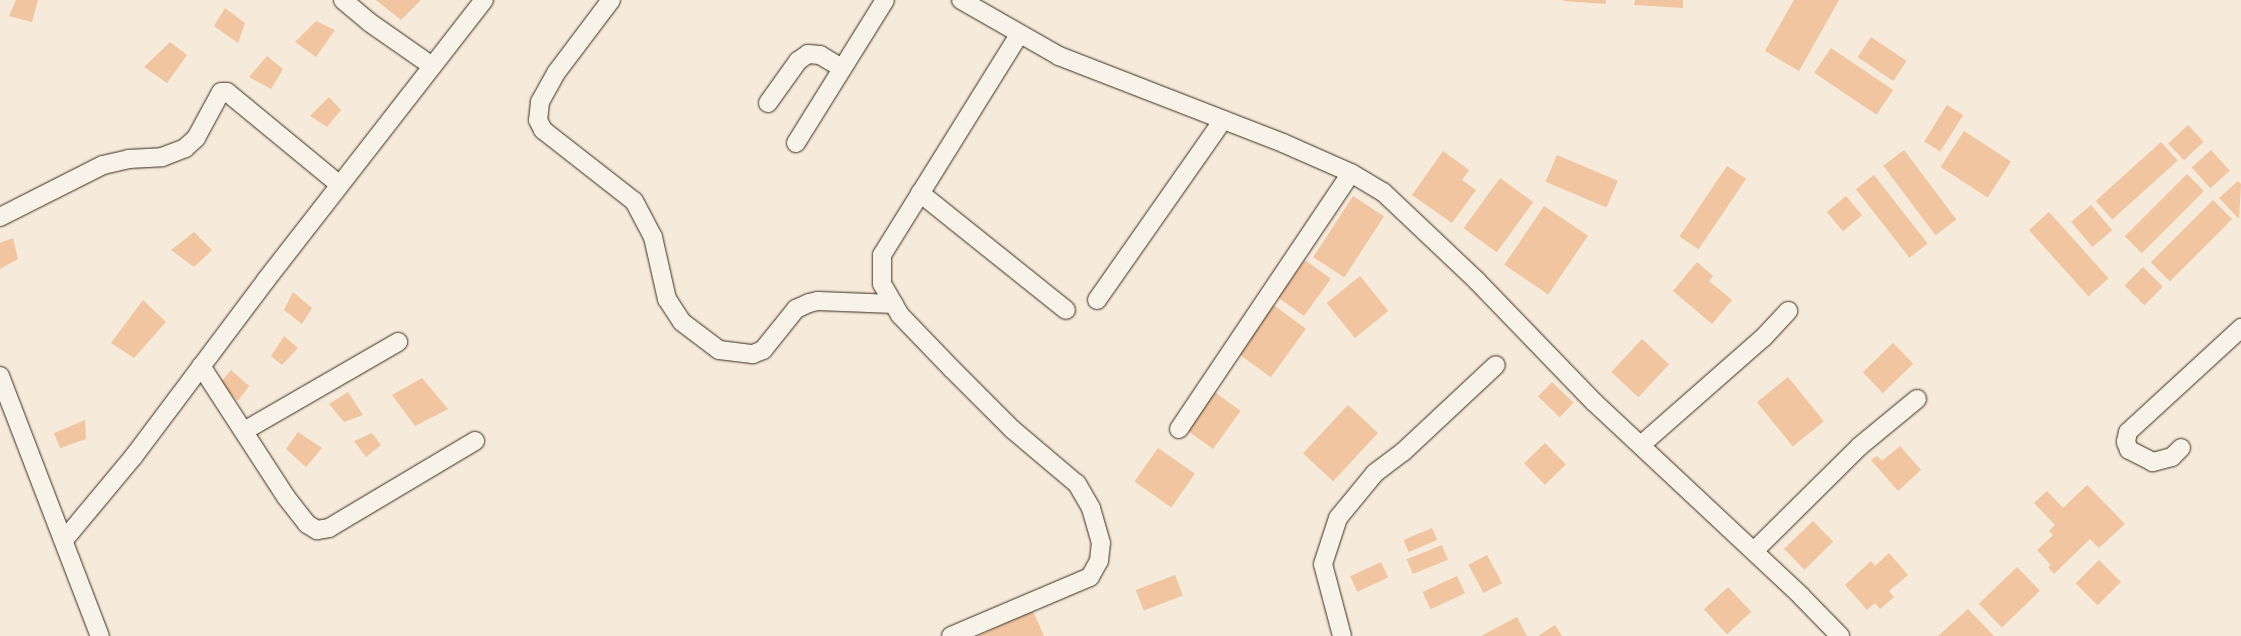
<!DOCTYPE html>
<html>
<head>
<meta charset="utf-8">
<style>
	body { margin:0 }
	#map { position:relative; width:2241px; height:636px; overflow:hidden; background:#f6eada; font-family:"Balsamiq Sans",sans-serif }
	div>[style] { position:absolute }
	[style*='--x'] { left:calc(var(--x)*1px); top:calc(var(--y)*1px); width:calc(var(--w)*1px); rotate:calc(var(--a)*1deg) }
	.building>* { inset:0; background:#f0c5a0; transform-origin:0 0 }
	.roads { filter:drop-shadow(0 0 1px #3b2a1e) drop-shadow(0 0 1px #3b2a1e) }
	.street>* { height:18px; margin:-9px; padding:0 9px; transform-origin:9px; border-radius:9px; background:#f7f3e8 }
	span { translate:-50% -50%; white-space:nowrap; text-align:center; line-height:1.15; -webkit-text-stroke:4px #f7f3e8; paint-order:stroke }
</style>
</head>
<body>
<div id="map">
	<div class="building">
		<i style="clip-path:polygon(16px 0,38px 0,32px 22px,9px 16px)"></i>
		<i style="clip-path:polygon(376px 0,421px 0,401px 20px)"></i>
		<i style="clip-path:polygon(1563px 0,1606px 0,1606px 4px,1563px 1px)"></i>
		<i style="clip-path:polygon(1635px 0,1683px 0,1683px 8px,1634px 5px)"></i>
		<i style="clip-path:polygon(1794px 0,1839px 0,1799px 71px,1765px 51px)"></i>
		<i style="clip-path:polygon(225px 8px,245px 23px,238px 43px,214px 26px)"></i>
		<i style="clip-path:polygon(316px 21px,335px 30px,316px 57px,295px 42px)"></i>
		<i style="left:1871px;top:37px;width:43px;height:24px;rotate:34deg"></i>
		<i style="clip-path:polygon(170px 42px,187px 55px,167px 83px,144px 67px)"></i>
		<i style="left:1831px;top:48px;width:75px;height:30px;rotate:34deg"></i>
		<i style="clip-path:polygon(267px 56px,283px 69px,271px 89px,249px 77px)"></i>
		<i style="clip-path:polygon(329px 97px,341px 110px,327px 127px,310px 116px)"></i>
		<i style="left:1947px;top:105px;width:19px;height:43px;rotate:32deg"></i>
		<i style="left:2188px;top:125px;width:23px;height:27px;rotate:47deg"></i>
		<i style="left:1964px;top:131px;width:56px;height:43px;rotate:33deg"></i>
		<i style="left:2161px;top:142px;width:25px;height:88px;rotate:48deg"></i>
		<i style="left:1904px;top:150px;width:87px;height:26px;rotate:53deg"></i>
		<i style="left:2211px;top:150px;width:28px;height:26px;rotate:48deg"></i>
		<i style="clip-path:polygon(1443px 151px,1469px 170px,1462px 180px,1476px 190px,1452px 223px,1412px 195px)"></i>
		<i style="left:1557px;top:155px;width:66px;height:29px;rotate:23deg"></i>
		<i style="left:1727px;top:166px;width:23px;height:85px;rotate:34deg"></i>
		<i style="left:2187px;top:174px;width:24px;height:88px;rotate:45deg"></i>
		<i style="left:1874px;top:175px;width:87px;height:23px;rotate:52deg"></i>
		<i style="left:1500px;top:178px;width:41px;height:62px;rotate:36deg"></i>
		<i style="clip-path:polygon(2238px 181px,2241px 184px,2239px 219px,2219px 198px)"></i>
		<i style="left:1353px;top:196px;width:37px;height:73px;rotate:33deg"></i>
		<i style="left:1846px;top:196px;width:25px;height:25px;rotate:50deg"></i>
		<i style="left:2213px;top:200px;width:27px;height:88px;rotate:45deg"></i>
		<i style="left:2091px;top:205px;width:33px;height:26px;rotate:50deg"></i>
		<i style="left:1544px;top:206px;width:53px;height:71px;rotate:34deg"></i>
		<i style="left:2049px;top:212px;width:89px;height:27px;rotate:48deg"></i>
		<i style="clip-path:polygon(194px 232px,212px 250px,194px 267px,171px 250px)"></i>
		<i style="clip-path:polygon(13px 238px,18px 259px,0 269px,0 243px)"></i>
		<i style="left:1305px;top:260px;width:32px;height:46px;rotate:36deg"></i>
		<i style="clip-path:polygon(1697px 262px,1713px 276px,1709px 281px,1732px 300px,1712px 324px,1673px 291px)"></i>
		<i style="left:2143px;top:267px;width:28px;height:26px;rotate:45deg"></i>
		<i style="left:1360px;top:276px;width:45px;height:43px;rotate:51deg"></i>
		<i style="clip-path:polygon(293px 292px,312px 308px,302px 324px,284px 310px)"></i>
		<i style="clip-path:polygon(143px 300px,166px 322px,134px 358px,111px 343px)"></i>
		<i style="left:1272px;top:304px;width:42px;height:60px;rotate:36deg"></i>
		<i style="clip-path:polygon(284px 336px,298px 348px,282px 365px,271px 356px)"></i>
		<i style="left:1642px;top:339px;width:37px;height:45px;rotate:43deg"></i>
		<i style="left:1893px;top:343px;width:29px;height:42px;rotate:46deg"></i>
		<i style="clip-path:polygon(231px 370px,249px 386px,238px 401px,220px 383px)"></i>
		<i style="left:1788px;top:377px;width:57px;height:40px;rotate:51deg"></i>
		<i style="clip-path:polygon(422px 378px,448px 409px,415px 426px,392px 395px)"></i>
		<i style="left:1552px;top:382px;width:30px;height:20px;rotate:44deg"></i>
		<i style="left:1209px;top:388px;width:39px;height:47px;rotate:36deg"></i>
		<i style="clip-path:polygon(348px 392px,363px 415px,344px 422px,329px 404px)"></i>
		<i style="left:1348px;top:405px;width:41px;height:66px;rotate:43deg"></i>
		<i style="clip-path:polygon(85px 420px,86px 439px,60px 448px,54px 433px)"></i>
		<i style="clip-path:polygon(298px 432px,322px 448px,306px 467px,286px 449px)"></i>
		<i style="clip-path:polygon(372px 433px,381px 445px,366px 457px,354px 441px)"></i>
		<i style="left:1545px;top:443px;width:30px;height:29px;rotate:46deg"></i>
		<i style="clip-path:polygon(1900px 446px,1921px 470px,1898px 491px,1871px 460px,1877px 456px,1882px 461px)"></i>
		<i style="left:1158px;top:448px;width:45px;height:41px;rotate:35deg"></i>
		<i style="clip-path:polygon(2087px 485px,2125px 524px,2099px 548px,2090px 539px,2054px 574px,2048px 567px,2051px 565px,2037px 550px,2053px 535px,2049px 531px,2055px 525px,2034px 503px,2047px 491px,2063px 508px)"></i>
		<i style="left:1813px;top:521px;width:29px;height:40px;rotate:46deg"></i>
		<i style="left:1432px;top:528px;width:13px;height:31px;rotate:67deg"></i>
		<i style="left:1442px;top:545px;width:16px;height:38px;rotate:68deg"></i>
		<i style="clip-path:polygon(1889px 553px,1908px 575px,1889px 591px,1894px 597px,1880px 609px,1875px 603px,1867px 610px,1845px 585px,1871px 561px,1875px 566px)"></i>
		<i style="left:1487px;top:555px;width:32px;height:21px;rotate:62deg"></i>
		<i style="left:2099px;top:560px;width:31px;height:33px;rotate:45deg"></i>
		<i style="left:1381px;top:562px;width:17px;height:34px;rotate:65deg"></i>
		<i style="left:2017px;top:567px;width:33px;height:53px;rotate:46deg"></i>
		<i style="left:1175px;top:575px;width:22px;height:42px;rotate:69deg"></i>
		<i style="left:1457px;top:576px;width:19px;height:38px;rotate:65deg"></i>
		<i style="left:1728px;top:587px;width:34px;height:33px;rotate:47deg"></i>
		<i style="clip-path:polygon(1968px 609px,1994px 636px,1938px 636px)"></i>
		<i style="clip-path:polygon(1033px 611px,1044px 636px,978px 636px)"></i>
		<i style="clip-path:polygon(1517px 617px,1527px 636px,1481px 636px)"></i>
		<i style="clip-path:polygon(1555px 625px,1562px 636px,1538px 636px)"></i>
	</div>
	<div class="roads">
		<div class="street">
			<i style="--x:343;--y:0;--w:34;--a:40"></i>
			<i style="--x:369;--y:22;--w:77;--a:34.9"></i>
			<i style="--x:611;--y:0;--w:91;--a:127"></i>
			<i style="--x:556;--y:73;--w:33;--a:119"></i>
			<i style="--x:540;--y:102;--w:18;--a:96"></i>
			<i style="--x:538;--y:120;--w:11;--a:63"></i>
			<i style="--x:543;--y:130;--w:115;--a:38"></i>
			<i style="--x:634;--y:201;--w:41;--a:62.2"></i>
			<i style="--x:653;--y:237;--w:64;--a:77.3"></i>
			<i style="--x:667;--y:299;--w:27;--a:57"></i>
			<i style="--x:682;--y:322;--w:46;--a:37.1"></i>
			<i style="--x:719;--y:350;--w:34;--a:7"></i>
			<i style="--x:753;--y:354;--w:11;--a:-22"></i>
			<i style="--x:763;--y:350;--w:53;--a:-51.2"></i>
			<i style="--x:796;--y:309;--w:14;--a:-25"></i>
			<i style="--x:809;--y:303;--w:9;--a:-13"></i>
			<i style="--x:818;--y:301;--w:76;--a:2.3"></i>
			<i style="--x:961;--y:0;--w:113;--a:29.7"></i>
			<i style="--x:1059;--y:56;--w:240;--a:21.2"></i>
			<i style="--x:1283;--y:143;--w:74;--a:23.8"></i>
			<i style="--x:1351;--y:173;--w:37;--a:31"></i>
			<i style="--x:1383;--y:192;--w:129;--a:43.4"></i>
			<i style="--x:1477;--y:281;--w:168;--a:46"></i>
			<i style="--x:1594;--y:402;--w:284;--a:43.1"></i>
			<i style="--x:1801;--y:596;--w:56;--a:45.7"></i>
			<i style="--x:768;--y:103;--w:52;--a:-54.5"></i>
			<i style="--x:798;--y:61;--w:12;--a:-35"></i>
			<i style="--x:808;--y:54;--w:12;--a:5"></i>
			<i style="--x:820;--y:55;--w:26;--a:31"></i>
			<i style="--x:796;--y:143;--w:168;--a:-58.1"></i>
			<i style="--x:920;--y:193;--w:187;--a:38.7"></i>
			<i style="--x:0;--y:217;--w:115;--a:-26.8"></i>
			<i style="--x:103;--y:165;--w:26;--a:-13"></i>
			<i style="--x:128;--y:159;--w:34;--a:-3"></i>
			<i style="--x:162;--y:157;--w:25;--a:-21"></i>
			<i style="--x:185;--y:148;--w:15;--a:-42"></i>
			<i style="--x:196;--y:138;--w:52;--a:-61.5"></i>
			<i style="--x:221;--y:92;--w:6;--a:0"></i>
			<i style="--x:227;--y:92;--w:146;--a:39.5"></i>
			<i style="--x:1097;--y:300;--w:220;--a:-55"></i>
			<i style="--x:201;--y:366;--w:156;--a:57"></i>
			<i style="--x:286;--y:497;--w:34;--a:52"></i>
			<i style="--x:307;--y:524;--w:12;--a:31"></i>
			<i style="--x:317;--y:530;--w:12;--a:-9"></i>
			<i style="--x:329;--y:528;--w:170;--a:-30.8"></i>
			<i style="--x:0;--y:376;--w:279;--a:69"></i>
			<i style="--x:1179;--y:429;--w:308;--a:-56.1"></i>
			<i style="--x:244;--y:431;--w:178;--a:-30"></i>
			<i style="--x:1641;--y:445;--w:162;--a:-41.3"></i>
			<i style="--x:1763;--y:338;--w:37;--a:-47"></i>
			<i style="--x:2181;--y:448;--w:13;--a:135"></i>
			<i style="--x:2172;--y:457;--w:20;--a:165"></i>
			<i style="--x:2153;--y:462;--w:27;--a:-153"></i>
			<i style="--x:2129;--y:450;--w:9;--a:-111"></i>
			<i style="--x:2126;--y:442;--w:10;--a:-79"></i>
			<i style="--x:2128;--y:432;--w:154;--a:-42.6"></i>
			<i style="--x:64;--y:540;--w:109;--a:-50.2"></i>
			<i style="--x:134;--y:456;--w:220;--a:-53.1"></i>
			<i style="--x:266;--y:280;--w:355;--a:-52.1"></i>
			<i style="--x:1754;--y:551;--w:149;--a:-44.7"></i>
			<i style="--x:1860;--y:446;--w:74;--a:-39.5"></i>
			<i style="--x:951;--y:636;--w:151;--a:-23"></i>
			<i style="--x:1090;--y:577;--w:18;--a:-61"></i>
			<i style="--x:1099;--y:561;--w:18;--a:-84"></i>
			<i style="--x:1101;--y:543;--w:36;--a:-106"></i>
			<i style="--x:1091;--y:508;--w:28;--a:-120"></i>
			<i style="--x:1077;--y:484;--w:85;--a:-139.8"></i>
			<i style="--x:1012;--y:429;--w:85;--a:-135"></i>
			<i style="--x:952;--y:369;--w:75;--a:-133.9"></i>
			<i style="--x:900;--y:315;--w:36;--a:-120"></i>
			<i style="--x:882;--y:284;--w:29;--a:-90"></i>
			<i style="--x:882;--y:255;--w:259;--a:-58.1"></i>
			<i style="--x:1342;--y:636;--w:74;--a:-104.8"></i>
			<i style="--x:1323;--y:564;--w:48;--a:-71.9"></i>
			<i style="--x:1338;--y:518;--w:58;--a:-50.6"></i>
			<i style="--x:1375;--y:473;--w:35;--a:-37"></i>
			<i style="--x:1403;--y:452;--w:127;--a:-43.1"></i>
		</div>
	</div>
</div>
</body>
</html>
